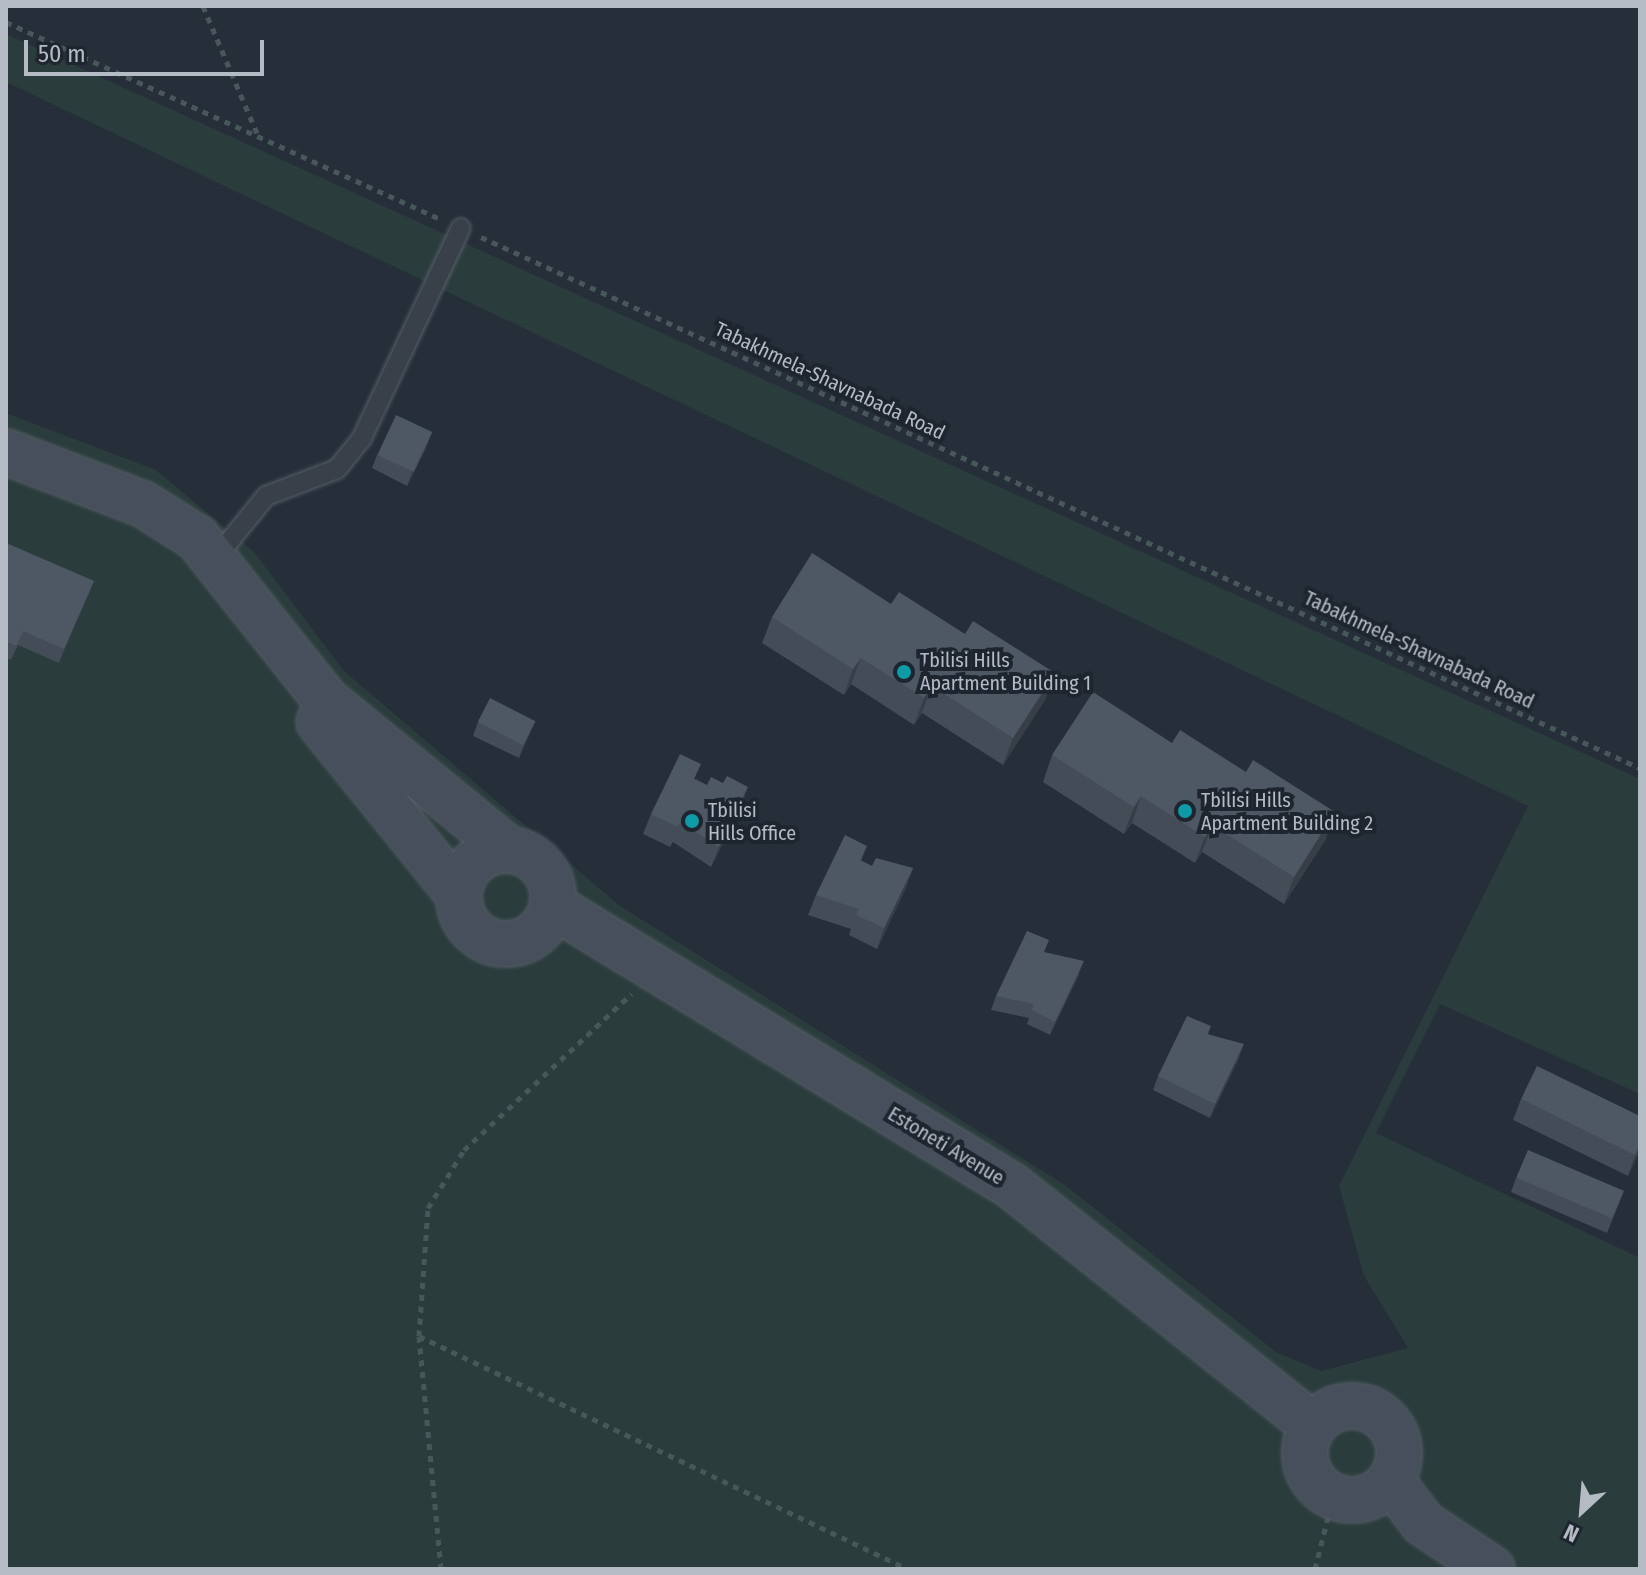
<!DOCTYPE html>
<html>
<head>
<meta charset="utf-8">
<style>
	body { margin:0 }
	#map { position:relative; width:1646px; height:1575px; overflow:hidden; background:#252e39; font-family:"Fira Sans Condensed",sans-serif }
	div>[style] { position:absolute }
	[style*='--x'] { left:calc(var(--x)*1px); top:calc(var(--y)*1px); width:calc(var(--w)*1px); rotate:calc(var(--a)*1deg) }
	.green>* { inset:0; background:#2a3c3c }
	.path>* { height:5px; margin-top:-2.5px; transform-origin:0; background:repeating-linear-gradient(90deg,#47575a 0 6px,transparent 0 12px) }
	.roads { filter:drop-shadow(0 0 2px #575e68) drop-shadow(0 0 2px #575e68) }
	.lane>* { height:18px; margin:-9px; padding:0 9px; transform-origin:9px; border-radius:9px; background:#39404a }
	.secondary>* { height:44px; margin:-22px; padding:0 22px; transform-origin:22px; border-radius:22px; background:#474f5c }
	.secondary>.ring { margin:-22px; padding:0; box-sizing:content-box; background:none; border:44px solid #474f5c; border-radius:50% }
	.wall>* { inset:0; background:#434c57 }
	.shaded-wall>* { inset:0; background:#373e47 }
	.building>* { inset:0; background:#4e5865; transform-origin:0 0 }
	.dots>* { width:22px; height:22px; translate:-50% -50%; box-sizing:border-box; border:4px solid #1e252f; border-radius:50% }
	span { translate:-50% -50%; white-space:nowrap; text-align:center; line-height:1.15; -webkit-text-stroke:8px #1e252f; paint-order:stroke }
	.street-label { font-size:20px; color:#b4bbc5 }
	.poi-label { font-size:20px; color:#b4bbc5 }
	.left { translate:0 -50%; text-align:left }
	.frame { position:absolute; inset:0; border:8px solid #b4bbc5; pointer-events:none }
	.north { position:absolute; left:1542px; top:1471px; width:80px; height:80px; -webkit-text-stroke:6px #1e252f; paint-order:stroke; rotate:206deg; font-size:22px; font-weight:700; line-height:32px; text-align:center; color:#b4bbc5 }
	.north::after { content:''; display:block; margin:auto; width:28px; height:36px; background:#b4bbc5; clip-path:polygon(50% 0,100% 100%,50% 72%,0 100%) }
	.scale { position:absolute; left:24px; top:40px; width:240px; height:36px; box-sizing:border-box; border:4px solid #b4bbc5; border-top:0; padding-left:10px; font-size:24px; line-height:28px; white-space:nowrap; color:#b4bbc5; -webkit-text-stroke:6px #1e252f; paint-order:stroke }
</style>
</head>
<body>
<div id="map">
	<div class="green">
		<i style="clip-path:polygon(6px 34px,1640px 779px,1640px 1094px,1440px 1004px,1376px 1133px,1640px 1258px,1640px 1569px,6px 1569px,6px 413px,156px 470px,254px 552px,344px 671px,620px 906px,1065px 1185px,1276px 1352px,1321px 1371px,1408px 1348px,1364px 1276px,1339px 1186px,1528px 806px,6px 82px)"></i>
	</div>
	<div class="path">
		<i style="--x:203;--y:6;--w:138;--a:67"></i>
		<i style="--x:6;--y:22;--w:475;--a:24.4"></i>
		<i style="--x:481;--y:237;--w:1275;--a:24.62"></i>
		<i style="--x:419;--y:1336;--w:542;--a:25.48"></i>
		<i style="--x:441;--y:1569;--w:234;--a:-95.4"></i>
		<i style="--x:419;--y:1336;--w:128;--a:-86"></i>
		<i style="--x:428;--y:1208;--w:68;--a:-58.2"></i>
		<i style="--x:464;--y:1150;--w:229;--a:-43"></i>
		<i style="--x:1315;--y:1569;--w:74;--a:-76"></i>
	</div>
	<div class="roads">
		<div class="lane">
			<i style="--x:215;--y:559;--w:81;--a:-51"></i>
			<i style="--x:266;--y:496;--w:76;--a:-20.8"></i>
			<i style="--x:337;--y:469;--w:40;--a:-51"></i>
			<i style="--x:362;--y:438;--w:232;--a:-64.8"></i>
		</div>
		<div class="secondary">
			<i style="--x:6;--y:452;--w:147;--a:20.8"></i>
			<i style="--x:143;--y:504;--w:64;--a:32.2"></i>
			<i style="--x:197;--y:538;--w:207;--a:51.5"></i>
			<i style="--x:326;--y:700;--w:237;--a:39.3"></i>
			<i style="--x:319;--y:722;--w:223;--a:51"></i>
			<i class="ring" style="left:459px;top:850px;width:50px;height:50px"></i>
			<i style="--x:553;--y:906;--w:538;--a:31.38"></i>
			<i style="--x:1012;--y:1186;--w:384;--a:38.5"></i>
			<i class="ring" style="left:1305px;top:1406px;width:50px;height:50px"></i>
			<i style="--x:1391;--y:1481;--w:53;--a:52.7"></i>
			<i style="--x:1423;--y:1523;--w:83;--a:33.7"></i>
		</div>
	</div>
	<div class="wall">
		<i style="clip-path:polygon(427px 446px,407px 486px,372px 468px,377px 455px)"></i>
		<i style="clip-path:polygon(6px 543px,94px 581px,59px 663px,18px 645px,11px 660px,6px 658px)"></i>
		<i style="clip-path:polygon(891px 604px,965px 634px,1055px 673px,1045px 700px,1003px 765px,922px 713px,914px 725px,851px 684px,844px 695px,762px 643px,772px 617px)"></i>
		<i style="clip-path:polygon(535px 721px,519px 758px,473px 736px,478px 722px)"></i>
		<i style="clip-path:polygon(1052px 755px,1326px 839px,1284px 904px,1202px 852px,1195px 863px,1132px 823px,1124px 834px,1043px 782px)"></i>
		<i style="clip-path:polygon(696px 779px,741px 807px,711px 867px,673px 842px,670px 847px,643px 834px,651px 814px)"></i>
		<i style="clip-path:polygon(867px 846px,861px 861px,872px 866px,913px 868px,906px 888px,877px 949px,849px 935px,851px 929px,808px 915px,816px 895px)"></i>
		<i style="clip-path:polygon(1044px 952px,1079px 975px,1050px 1035px,1027px 1024px,1029px 1018px,991px 1010px,996px 996px)"></i>
		<i style="clip-path:polygon(1211px 1026px,1208px 1034px,1239px 1058px,1210px 1118px,1153px 1090px,1158px 1076px)"></i>
		<i style="clip-path:polygon(1521px 1099px,1640px 1150px,1628px 1176px,1513px 1120px)"></i>
		<i style="clip-path:polygon(1516px 1178px,1624px 1191px,1607px 1233px,1511px 1192px)"></i>
	</div>
	<div class="shaded-wall">
		<i style="clip-path:polygon(432px 432px,427px 446px,407px 486px,412px 472px)"></i>
		<i style="clip-path:polygon(94px 581px,89px 595px,59px 663px,64px 649px)"></i>
		<i style="clip-path:polygon(861px 658px,851px 684px,844px 695px,853px 669px)"></i>
		<i style="clip-path:polygon(1055px 673px,1045px 700px,1003px 765px,1013px 738px)"></i>
		<i style="clip-path:polygon(932px 686px,922px 713px,914px 725px,924px 698px)"></i>
		<i style="clip-path:polygon(535px 721px,530px 734px,519px 758px,524px 744px)"></i>
		<i style="clip-path:polygon(748px 787px,741px 807px,711px 867px,719px 847px)"></i>
		<i style="clip-path:polygon(1141px 796px,1132px 823px,1124px 834px,1134px 807px)"></i>
		<i style="clip-path:polygon(1335px 812px,1326px 839px,1284px 904px,1294px 877px)"></i>
		<i style="clip-path:polygon(1212px 825px,1202px 852px,1195px 863px,1205px 837px)"></i>
		<i style="clip-path:polygon(913px 868px,906px 888px,877px 949px,884px 928px)"></i>
		<i style="clip-path:polygon(1084px 961px,1079px 975px,1050px 1035px,1055px 1022px)"></i>
		<i style="clip-path:polygon(1244px 1044px,1239px 1058px,1210px 1118px,1215px 1104px)"></i>
		<i style="clip-path:polygon(1640px 1145px,1640px 1150px,1628px 1176px,1635px 1155px)"></i>
	</div>
	<div class="building">
		<i style="left:396px;top:415px;width:40px;height:44px;rotate:25deg"></i>
		<i style="clip-path:polygon(6px 543px,94px 581px,64px 649px,23px 631px,16px 646px,6px 642px)"></i>
		<i style="clip-path:polygon(812px 553px,891px 604px,899px 592px,965px 634px,973px 621px,1055px 673px,1013px 738px,932px 686px,924px 698px,861px 658px,853px 669px,772px 617px)"></i>
		<i style="clip-path:polygon(1093px 692px,1172px 743px,1180px 730px,1246px 772px,1253px 760px,1335px 812px,1294px 877px,1212px 825px,1205px 837px,1141px 796px,1134px 807px,1052px 755px)"></i>
		<i style="left:490px;top:698px;width:51px;height:27px;rotate:27deg"></i>
		<i style="clip-path:polygon(680px 754px,701px 764px,694px 779px,707px 785px,711px 777px,723px 783px,727px 776px,748px 787px,719px 847px,680px 822px,678px 827px,651px 814px)"></i>
		<i style="clip-path:polygon(845px 835px,867px 846px,860px 860px,872px 866px,876px 858px,913px 868px,884px 928px,856px 915px,859px 909px,816px 895px)"></i>
		<i style="clip-path:polygon(1027px 931px,1049px 940px,1044px 952px,1084px 961px,1055px 1022px,1032px 1010px,1034px 1004px,996px 996px)"></i>
		<i style="clip-path:polygon(1187px 1016px,1211px 1026px,1207px 1034px,1244px 1044px,1215px 1104px,1158px 1076px)"></i>
		<i style="clip-path:polygon(1537px 1066px,1640px 1116px,1640px 1145px,1635px 1155px,1521px 1099px)"></i>
		<i style="left:1528px;top:1150px;width:104px;height:30px;rotate:23deg"></i>
	</div>
	<div class="dots">
		<i style="left:904px;top:672px;background:#0f9aa8"></i>
		<i style="left:1185px;top:811px;background:#0f9aa8"></i>
		<i style="left:692px;top:821px;background:#0f9aa8"></i>
	</div>
	<div class="street-label">
		<span style="left:830px;top:381px;rotate:25deg">Tabakhmela-Shavnabada Road</span>
		<span style="left:1419px;top:650px;rotate:25deg">Tabakhmela-Shavnabada Road</span>
		<span style="left:946px;top:1146px;rotate:31deg">Estoneti Avenue</span>
	</div>
	<div class="poi-label">
		<span class="left" style="left:920px;top:672px">Tbilisi Hills<br>Apartment Building 1</span>
		<span class="left" style="left:1201px;top:812px">Tbilisi Hills<br>Apartment Building 2</span>
		<span class="left" style="left:708px;top:822px">Tbilisi<br>Hills Office</span>
	</div>
	<div class="frame"></div>
	<div class="north">N</div>
	<div class="scale">50 m</div>
</div>
</body>
</html>
